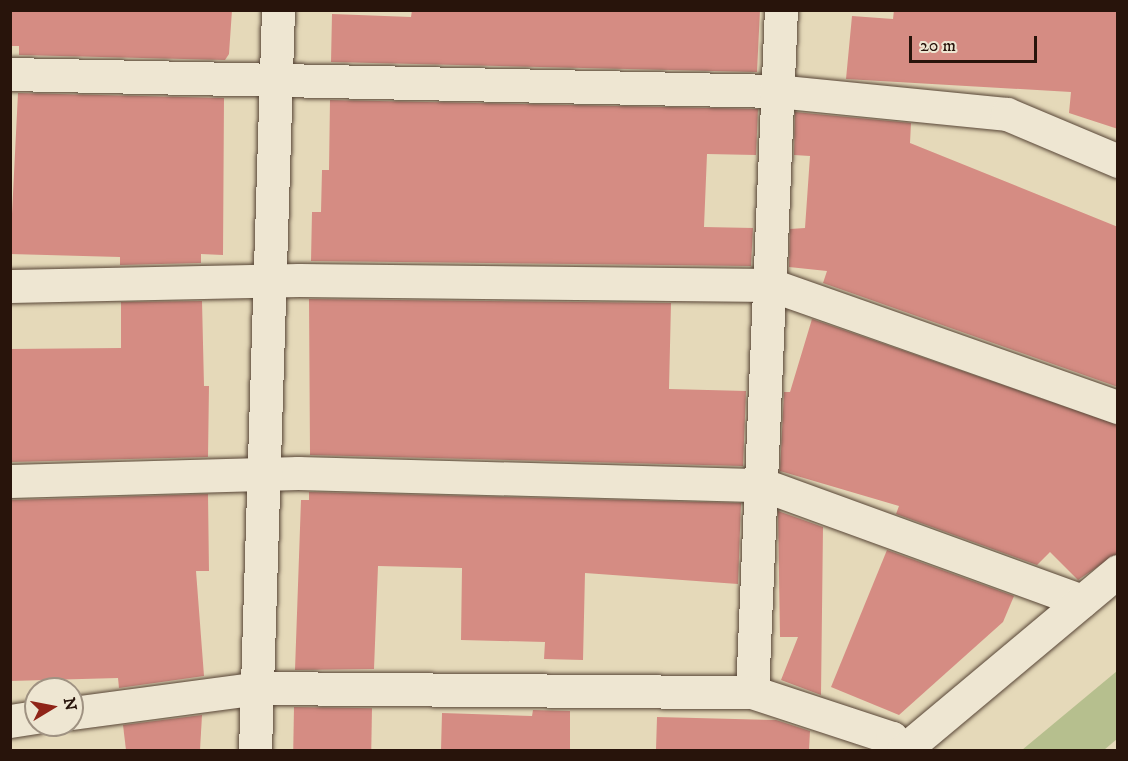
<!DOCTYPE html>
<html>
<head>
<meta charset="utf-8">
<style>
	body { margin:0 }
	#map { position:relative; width:1128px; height:761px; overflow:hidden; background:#e5d9b9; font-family:"IM FELL DW Pica",serif }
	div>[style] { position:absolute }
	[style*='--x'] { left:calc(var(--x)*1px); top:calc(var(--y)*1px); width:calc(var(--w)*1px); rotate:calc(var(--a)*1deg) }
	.green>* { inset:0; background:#b6bf8e }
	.building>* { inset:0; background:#d58c83; transform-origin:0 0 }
	.roads { filter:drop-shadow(0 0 2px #574536) drop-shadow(0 0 2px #574536) }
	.street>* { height:33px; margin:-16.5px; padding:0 16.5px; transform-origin:16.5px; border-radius:16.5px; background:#eee6d2 }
	.secondary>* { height:33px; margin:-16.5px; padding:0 16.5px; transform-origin:16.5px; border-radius:16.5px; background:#eee6d2 }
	span { translate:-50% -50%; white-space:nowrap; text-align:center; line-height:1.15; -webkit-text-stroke:6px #eee6d2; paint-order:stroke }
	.frame { position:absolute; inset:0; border:12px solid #28140b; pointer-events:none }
	.north { position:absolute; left:24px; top:677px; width:60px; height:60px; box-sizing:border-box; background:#eee6d2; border:2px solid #9f9282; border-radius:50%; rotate:80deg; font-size:16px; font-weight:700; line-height:24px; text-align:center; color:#28140b }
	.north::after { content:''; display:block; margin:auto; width:21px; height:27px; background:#8f2418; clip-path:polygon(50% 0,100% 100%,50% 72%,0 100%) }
	.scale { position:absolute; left:909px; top:36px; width:128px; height:27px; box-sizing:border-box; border:3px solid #28140b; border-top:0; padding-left:8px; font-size:18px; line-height:21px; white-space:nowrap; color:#28140b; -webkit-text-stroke:4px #eee6d2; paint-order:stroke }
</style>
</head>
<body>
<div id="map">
	<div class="green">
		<i style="clip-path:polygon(1117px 671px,1117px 739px,1104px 750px,1022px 750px)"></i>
	</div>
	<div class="building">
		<i style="clip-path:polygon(10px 10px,232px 10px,229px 54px,225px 60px,19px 55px,19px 46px,10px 46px)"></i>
		<i style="clip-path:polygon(412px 10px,760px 10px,757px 72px,331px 62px,332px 14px,411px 17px)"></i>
		<i style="clip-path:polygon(894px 10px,1118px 10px,1118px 129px,1069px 113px,1071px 92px,846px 79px,852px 16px,893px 19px)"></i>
		<i style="clip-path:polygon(18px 93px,224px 98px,223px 255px,201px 254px,201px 263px,120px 265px,120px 257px,10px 254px)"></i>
		<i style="clip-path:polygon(330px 100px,758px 109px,756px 155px,707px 154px,704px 227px,753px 228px,751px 266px,311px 261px,312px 212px,321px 212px,322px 170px,329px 170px)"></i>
		<i style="clip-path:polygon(795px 112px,911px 123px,910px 143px,1118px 227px,1118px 387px,823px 283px,827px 271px,789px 267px,790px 229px,805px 228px,810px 156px,794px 155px)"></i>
		<i style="clip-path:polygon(309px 299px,671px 303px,669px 389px,746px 391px,743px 466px,310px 455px)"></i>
		<i style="clip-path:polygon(202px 301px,204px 386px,209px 386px,208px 457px,10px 462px,10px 349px,121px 348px,121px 302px)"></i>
		<i style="clip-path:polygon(812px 319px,1118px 425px,1118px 553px,1078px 580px,1050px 552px,1037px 565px,896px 514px,899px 506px,780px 471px,784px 392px,790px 392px)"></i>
		<i style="clip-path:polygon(309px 492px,741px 503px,738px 584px,585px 573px,583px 660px,544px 659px,545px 642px,461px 640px,462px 568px,378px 566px,374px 669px,295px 670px,301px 500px,309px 500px)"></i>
		<i style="clip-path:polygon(208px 494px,209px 571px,196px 571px,204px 676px,119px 688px,118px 678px,10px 681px,10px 500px)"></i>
		<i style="clip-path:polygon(778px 511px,823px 527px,821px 695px,781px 680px,798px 637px,780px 637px)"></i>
		<i style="clip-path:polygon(887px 550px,1014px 596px,1003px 622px,899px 715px,831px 687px)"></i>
		<i style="left:294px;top:707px;width:78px;height:43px;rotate:1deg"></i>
		<i style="clip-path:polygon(533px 710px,570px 711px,570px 750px,441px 750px,442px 713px,532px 716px)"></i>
		<i style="clip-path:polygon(202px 715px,200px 750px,126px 750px,123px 725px)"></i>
		<i style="clip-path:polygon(657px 717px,776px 720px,810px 731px,809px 750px,656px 750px)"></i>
	</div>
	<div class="roads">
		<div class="street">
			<i style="--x:10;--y:74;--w:766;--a:1.27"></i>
			<i style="--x:776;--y:91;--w:232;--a:5.7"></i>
			<i style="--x:1007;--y:114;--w:121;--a:22.9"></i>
			<i style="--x:10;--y:286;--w:289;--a:-1.2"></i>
			<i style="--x:299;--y:280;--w:472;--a:0.6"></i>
			<i style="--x:771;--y:285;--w:368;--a:19.4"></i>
			<i style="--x:10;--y:481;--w:288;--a:-1.6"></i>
			<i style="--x:298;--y:473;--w:465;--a:1.5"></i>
			<i style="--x:763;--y:485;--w:339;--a:20"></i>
			<i style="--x:752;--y:692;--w:683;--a:-87.57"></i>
			<i style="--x:72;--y:713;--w:189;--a:-7.6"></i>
			<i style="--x:259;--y:688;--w:493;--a:0.5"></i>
			<i style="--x:752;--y:692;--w:147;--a:18.2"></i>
			<i style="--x:892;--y:738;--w:16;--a:50"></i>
			<i style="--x:10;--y:721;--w:26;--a:-9"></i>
			<i style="--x:904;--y:750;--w:279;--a:-39.9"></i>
		</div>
		<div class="secondary">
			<i style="--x:255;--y:750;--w:740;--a:-88.22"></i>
		</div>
	</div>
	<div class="frame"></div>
	<div class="north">N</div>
	<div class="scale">20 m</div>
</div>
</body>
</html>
